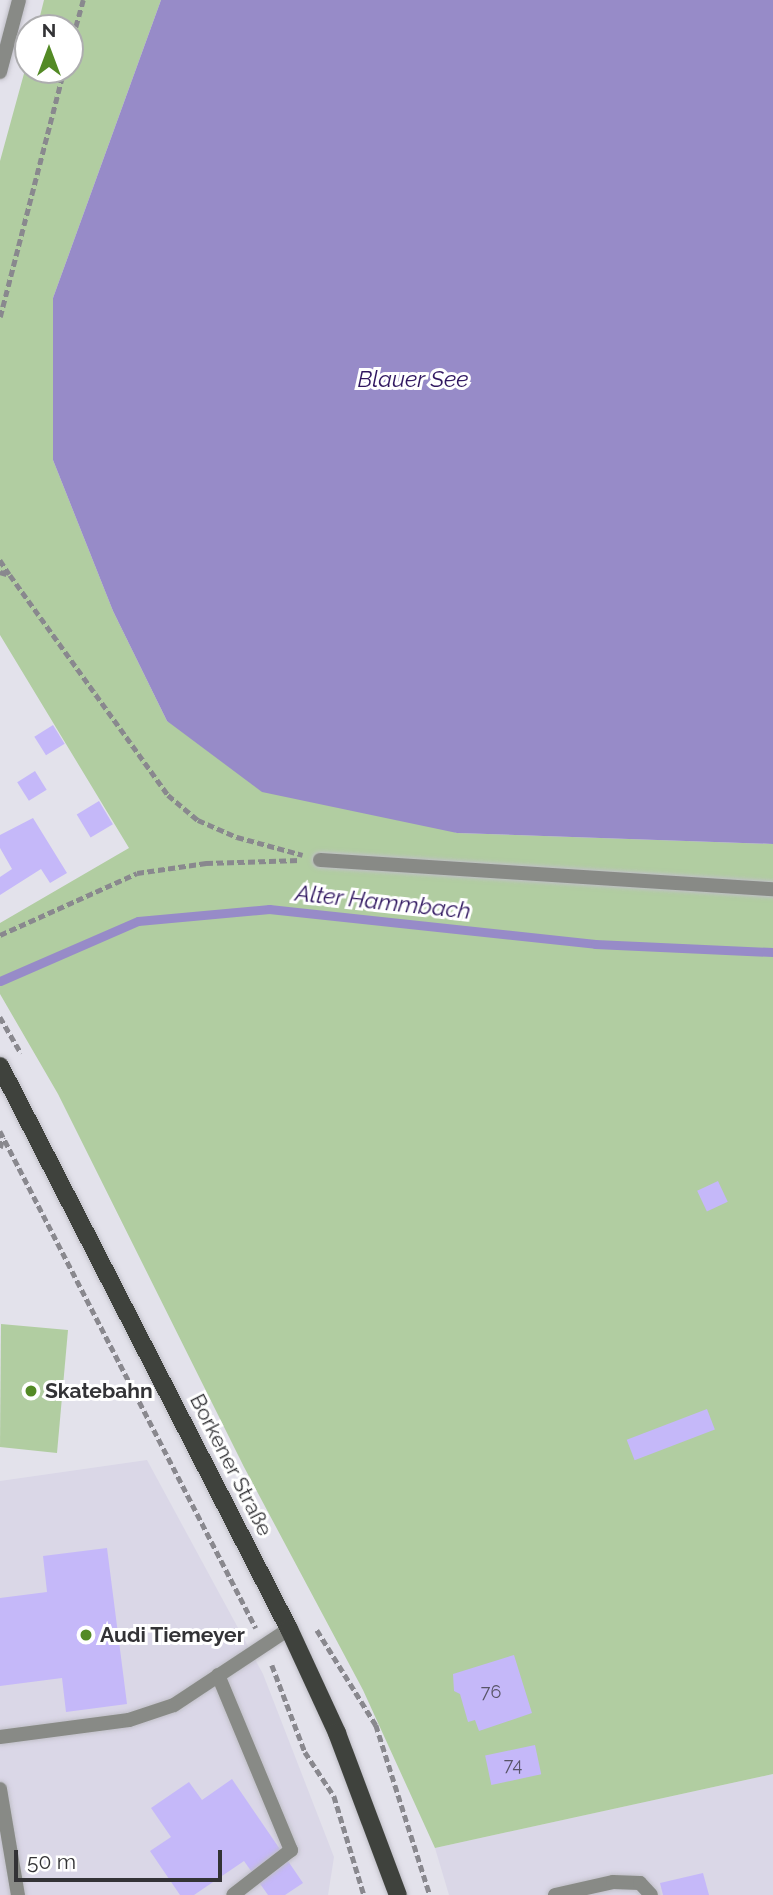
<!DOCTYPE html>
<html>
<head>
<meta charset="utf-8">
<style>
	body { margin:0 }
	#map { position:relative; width:773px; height:1895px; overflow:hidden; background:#e3e2eb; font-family:Raleway,sans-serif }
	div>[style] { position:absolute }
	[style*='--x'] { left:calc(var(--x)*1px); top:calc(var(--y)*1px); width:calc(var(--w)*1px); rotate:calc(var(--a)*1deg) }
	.built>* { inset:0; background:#dad7e7 }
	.green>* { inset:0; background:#b1cda1 }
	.water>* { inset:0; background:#978bc8 }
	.stream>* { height:9px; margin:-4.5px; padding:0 4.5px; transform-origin:4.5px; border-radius:4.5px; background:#978bc8 }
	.building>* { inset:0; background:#c5b8f9; transform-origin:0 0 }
	.path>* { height:4.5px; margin-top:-2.25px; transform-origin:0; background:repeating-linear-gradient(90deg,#89888e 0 7px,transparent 0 10.5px) }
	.roads { filter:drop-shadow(0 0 2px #c0bfc7) drop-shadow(0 0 2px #c0bfc7) }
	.service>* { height:14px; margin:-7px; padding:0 7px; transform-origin:7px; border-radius:7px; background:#888a86 }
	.minor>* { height:14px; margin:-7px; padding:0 7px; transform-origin:7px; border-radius:7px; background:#888a86 }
	.primary>* { height:18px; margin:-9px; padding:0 9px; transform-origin:9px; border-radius:9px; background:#3f423d }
	.dots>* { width:19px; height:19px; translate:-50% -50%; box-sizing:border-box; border:4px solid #fff; border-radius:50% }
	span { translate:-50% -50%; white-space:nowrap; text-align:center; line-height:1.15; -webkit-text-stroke:6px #fff; paint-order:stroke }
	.number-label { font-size:18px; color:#585467 }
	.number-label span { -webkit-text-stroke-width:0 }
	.poi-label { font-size:21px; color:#333336; font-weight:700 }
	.left { translate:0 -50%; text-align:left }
	.street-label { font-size:21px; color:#333336 }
	.water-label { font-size:23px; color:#301760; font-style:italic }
	.north { position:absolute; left:14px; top:14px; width:70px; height:70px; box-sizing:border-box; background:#fff; border:2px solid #adadaf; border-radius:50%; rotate:0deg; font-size:19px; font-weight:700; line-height:28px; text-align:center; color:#333336 }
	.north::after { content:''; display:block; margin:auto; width:24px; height:32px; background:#538a25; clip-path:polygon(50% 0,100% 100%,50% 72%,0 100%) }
	.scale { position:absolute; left:14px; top:1850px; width:208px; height:32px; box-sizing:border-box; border:4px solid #333336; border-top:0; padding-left:9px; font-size:21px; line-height:24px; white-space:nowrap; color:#333336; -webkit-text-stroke:5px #fff; paint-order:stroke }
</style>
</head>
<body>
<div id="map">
	<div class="built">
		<i style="clip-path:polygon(147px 1460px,263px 1674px,334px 1857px,328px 1895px,0 1895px,0 1481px)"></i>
		<i style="clip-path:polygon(773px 1774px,773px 1895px,449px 1895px,435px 1848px)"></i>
	</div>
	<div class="green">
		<i style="clip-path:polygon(44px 0,161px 0,53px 298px,53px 460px,113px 611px,167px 721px,457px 833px,773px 844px,773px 1774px,435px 1848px,363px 1690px,244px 1467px,58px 1094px,0 994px,0 923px,129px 848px,0 635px,0 161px,28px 59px,28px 70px,70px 70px,70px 28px,37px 28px)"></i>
		<i style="clip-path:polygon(1px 1324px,68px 1330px,57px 1453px,0 1447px)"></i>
	</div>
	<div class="water">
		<i style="clip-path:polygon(161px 0,773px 0,773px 844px,457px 833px,262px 792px,167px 721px,113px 611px,53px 460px,53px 298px)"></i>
	</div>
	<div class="stream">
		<i style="--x:0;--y:981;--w:150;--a:-23.5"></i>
		<i style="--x:138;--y:921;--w:132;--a:-5.2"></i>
		<i style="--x:269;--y:909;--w:328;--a:6.1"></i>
		<i style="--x:595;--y:944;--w:178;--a:2.6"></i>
	</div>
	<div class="building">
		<i style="left:53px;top:725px;width:22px;height:22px;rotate:58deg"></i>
		<i style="left:35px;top:771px;width:22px;height:21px;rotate:58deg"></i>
		<i style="left:99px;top:801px;width:27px;height:26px;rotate:59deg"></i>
		<i style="clip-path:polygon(33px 818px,67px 873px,50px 883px,41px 869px,0 895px,0 877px,12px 869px,0 848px,0 835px)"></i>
		<i style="left:718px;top:1181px;width:23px;height:23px;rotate:65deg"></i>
		<i style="left:707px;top:1409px;width:22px;height:86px;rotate:69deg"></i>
		<i style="clip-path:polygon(107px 1548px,127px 1704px,66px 1712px,62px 1678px,0 1686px,0 1598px,47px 1592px,43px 1556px)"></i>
		<i style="clip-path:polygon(514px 1655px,532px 1713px,479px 1731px,475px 1720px,468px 1722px,460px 1694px,454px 1691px,453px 1674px)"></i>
		<i style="left:535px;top:1745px;width:30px;height:51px;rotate:78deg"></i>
		<i style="clip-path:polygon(232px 1779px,303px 1883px,285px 1895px,268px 1895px,244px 1861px,194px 1895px,180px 1895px,150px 1851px,171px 1837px,151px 1808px,189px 1782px,202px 1800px)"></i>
		<i style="clip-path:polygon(703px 1873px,709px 1895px,663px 1895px,660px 1883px)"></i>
	</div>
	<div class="path">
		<i style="--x:70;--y:47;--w:49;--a:-74.5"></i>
		<i style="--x:0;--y:317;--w:255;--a:-75.5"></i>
		<i style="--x:0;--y:560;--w:17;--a:57"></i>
		<i style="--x:0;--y:572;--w:10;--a:17"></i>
		<i style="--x:10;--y:575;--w:271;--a:54.3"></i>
		<i style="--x:168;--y:795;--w:39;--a:40"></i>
		<i style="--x:198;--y:820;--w:43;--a:23.6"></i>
		<i style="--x:237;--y:837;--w:68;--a:15.3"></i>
		<i style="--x:0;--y:935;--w:150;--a:-24.3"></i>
		<i style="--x:137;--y:873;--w:70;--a:-8.2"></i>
		<i style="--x:206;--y:863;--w:94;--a:-1.8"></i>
		<i style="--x:0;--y:1017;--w:42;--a:59.7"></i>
		<i style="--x:0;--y:1131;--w:559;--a:62.75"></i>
		<i style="--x:0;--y:1148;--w:11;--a:-75"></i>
		<i style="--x:317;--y:1630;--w:112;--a:58.2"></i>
		<i style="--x:376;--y:1725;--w:178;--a:72.4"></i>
		<i style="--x:272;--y:1665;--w:93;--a:69.2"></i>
		<i style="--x:305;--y:1752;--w:53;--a:56.6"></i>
		<i style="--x:334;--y:1796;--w:103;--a:73.1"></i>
	</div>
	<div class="roads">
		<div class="service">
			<i style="--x:320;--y:860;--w:454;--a:3.7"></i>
			<i style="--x:218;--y:1675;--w:190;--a:67.4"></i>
			<i style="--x:291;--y:1850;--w:73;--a:142.2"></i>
			<i style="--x:0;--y:1737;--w:130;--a:-7.5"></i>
			<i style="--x:129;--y:1720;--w:47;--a:-18.4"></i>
			<i style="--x:174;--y:1705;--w:138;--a:-33.5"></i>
			<i style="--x:0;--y:1789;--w:108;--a:80.4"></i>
			<i style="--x:555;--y:1895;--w:59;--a:-12.6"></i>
			<i style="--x:613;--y:1882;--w:27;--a:2"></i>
			<i style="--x:640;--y:1883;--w:16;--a:47"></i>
		</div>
		<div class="minor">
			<i style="--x:0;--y:72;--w:74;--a:-75.2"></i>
		</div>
		<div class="primary">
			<i style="--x:0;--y:1066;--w:633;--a:62.83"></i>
			<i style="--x:289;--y:1629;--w:115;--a:65.2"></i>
			<i style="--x:337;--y:1733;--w:173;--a:69.4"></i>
		</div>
	</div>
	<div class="dots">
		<i style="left:31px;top:1391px;background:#538a25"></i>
		<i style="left:86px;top:1635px;background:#538a25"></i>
	</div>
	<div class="number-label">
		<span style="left:491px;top:1692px">76</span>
		<span style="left:513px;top:1765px">74</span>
	</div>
	<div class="poi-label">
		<span class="left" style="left:45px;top:1391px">Skatebahn</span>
		<span class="left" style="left:100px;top:1635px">Audi Tiemeyer</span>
	</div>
	<div class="street-label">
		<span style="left:231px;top:1465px;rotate:63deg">Borkener Straße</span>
	</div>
	<div class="water-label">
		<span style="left:413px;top:379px">Blauer See</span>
		<span style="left:383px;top:902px;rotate:6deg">Alter Hammbach</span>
	</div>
	<div class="north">N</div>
	<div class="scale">50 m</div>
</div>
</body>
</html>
